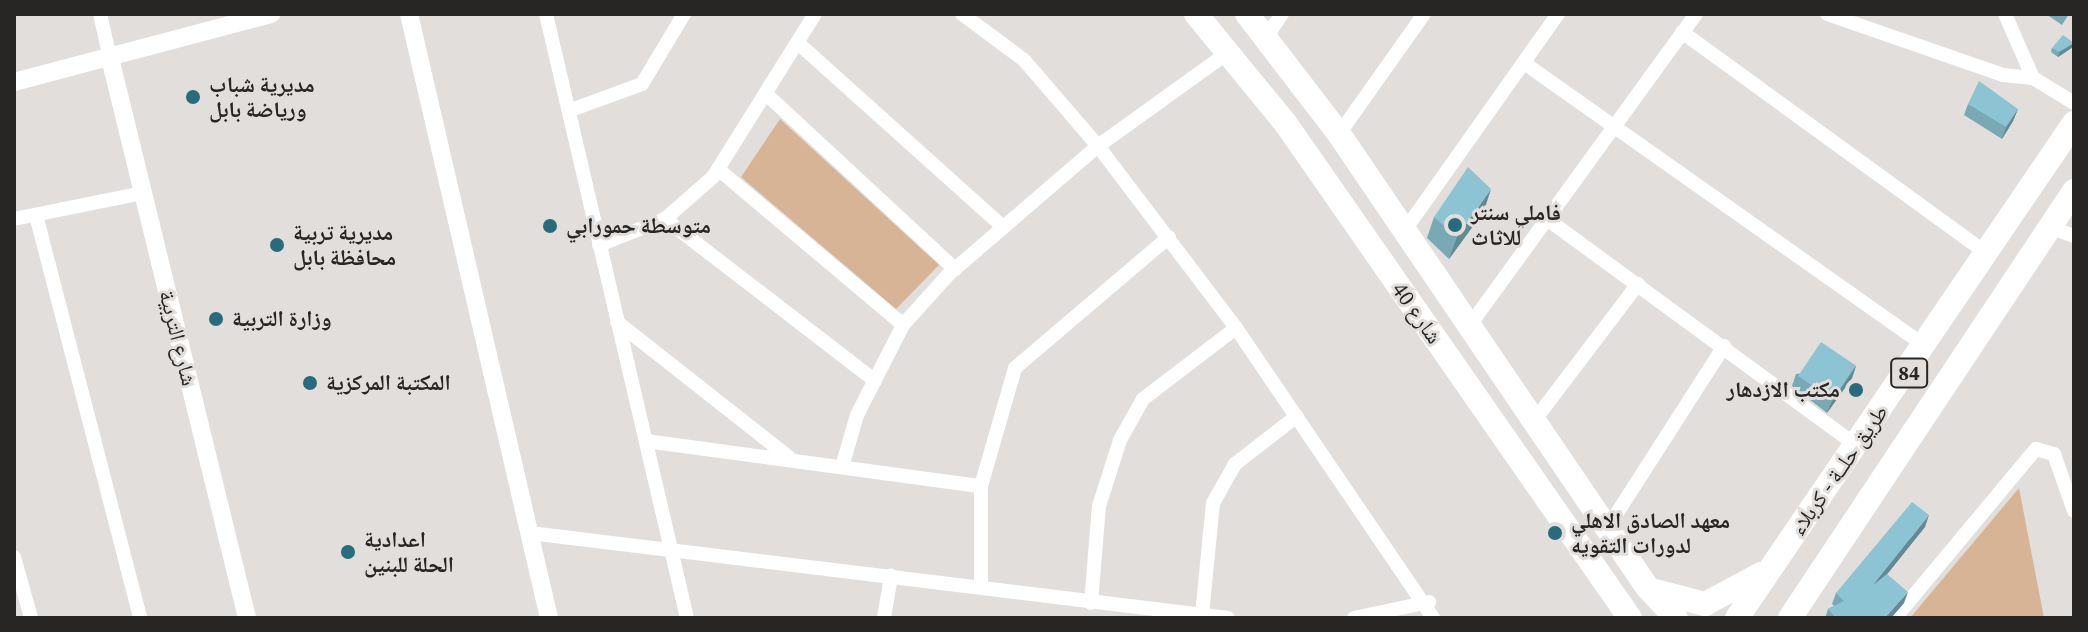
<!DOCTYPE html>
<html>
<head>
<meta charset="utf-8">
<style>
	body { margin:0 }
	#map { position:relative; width:2088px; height:632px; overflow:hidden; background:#e2dedb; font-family:"Source Serif 4","Noto Naskh Arabic",serif }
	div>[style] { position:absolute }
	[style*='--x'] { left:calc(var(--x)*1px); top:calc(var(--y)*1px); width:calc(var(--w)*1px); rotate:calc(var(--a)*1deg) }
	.green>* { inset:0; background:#d8b497 }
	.minor>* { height:14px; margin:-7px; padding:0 7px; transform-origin:7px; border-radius:7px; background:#fff }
	.tertiary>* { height:18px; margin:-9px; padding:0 9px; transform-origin:9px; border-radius:9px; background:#fff }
	.primary>* { height:24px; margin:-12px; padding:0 12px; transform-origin:12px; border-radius:12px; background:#fff }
	.wall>* { inset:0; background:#79a9b5 }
	.shaded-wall>* { inset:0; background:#638994 }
	.building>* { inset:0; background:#8dc4d3; transform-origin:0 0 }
	.dots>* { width:22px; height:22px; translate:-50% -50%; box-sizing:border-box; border:4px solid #e2dedb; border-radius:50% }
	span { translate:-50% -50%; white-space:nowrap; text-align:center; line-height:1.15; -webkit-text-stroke:6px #e2dedb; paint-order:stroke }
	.shield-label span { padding:2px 6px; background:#e2dedb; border:2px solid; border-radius:6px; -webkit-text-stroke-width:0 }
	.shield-label { font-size:20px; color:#282625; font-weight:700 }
	.poi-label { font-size:22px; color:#282625; font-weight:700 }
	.left { translate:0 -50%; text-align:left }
	.right { translate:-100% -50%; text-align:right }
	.street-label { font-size:22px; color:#282625 }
	.frame { position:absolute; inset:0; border:16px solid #282625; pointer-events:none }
</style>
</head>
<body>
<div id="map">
	<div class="green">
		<i style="clip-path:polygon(780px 119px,939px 265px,896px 309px,741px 177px)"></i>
		<i style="clip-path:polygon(2019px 488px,2044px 618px,1910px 618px)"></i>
	</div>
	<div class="minor">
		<i style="--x:100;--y:14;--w:45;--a:77.2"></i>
		<i style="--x:546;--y:14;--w:620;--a:76.86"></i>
		<i style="--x:962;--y:14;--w:77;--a:36.6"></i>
		<i style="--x:1024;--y:60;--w:113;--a:49.3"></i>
		<i style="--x:1098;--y:146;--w:228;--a:52.8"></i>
		<i style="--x:1236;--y:328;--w:351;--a:55.8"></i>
		<i style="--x:1827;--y:14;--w:186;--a:19.1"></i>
		<i style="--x:2003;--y:75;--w:30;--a:6"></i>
		<i style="--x:2033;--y:78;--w:48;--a:31.4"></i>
		<i style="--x:2005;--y:14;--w:70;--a:66.4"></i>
		<i style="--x:1682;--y:32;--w:379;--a:36"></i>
		<i style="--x:1267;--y:36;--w:27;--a:-56"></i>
		<i style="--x:798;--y:43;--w:275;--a:41.9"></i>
		<i style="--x:1524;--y:63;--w:492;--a:35.2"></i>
		<i style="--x:766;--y:94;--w:258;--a:42.8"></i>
		<i style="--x:571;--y:110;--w:76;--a:-20.1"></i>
		<i style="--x:642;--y:84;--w:82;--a:-59"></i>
		<i style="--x:1339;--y:134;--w:147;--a:-54.7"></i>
		<i style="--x:718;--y:169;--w:242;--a:40.1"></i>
		<i style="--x:36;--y:215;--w:416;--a:75.5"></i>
		<i style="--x:14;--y:219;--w:132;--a:-11.4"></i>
		<i style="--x:665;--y:219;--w:265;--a:37.6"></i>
		<i style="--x:1547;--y:219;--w:383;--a:36.2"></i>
		<i style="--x:2051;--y:228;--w:24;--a:19"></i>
		<i style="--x:1405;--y:230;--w:265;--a:-54.7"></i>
		<i style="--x:599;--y:245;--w:71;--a:-21.5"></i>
		<i style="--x:665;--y:219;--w:64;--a:-41.2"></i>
		<i style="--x:713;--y:177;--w:192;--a:-58"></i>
		<i style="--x:617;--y:322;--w:220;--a:38.2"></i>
		<i style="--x:1470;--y:325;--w:384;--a:-54"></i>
		<i style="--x:1534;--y:421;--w:172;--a:-52.8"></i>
		<i style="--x:646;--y:441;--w:338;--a:7.7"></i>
		<i style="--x:842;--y:467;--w:54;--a:-73.9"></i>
		<i style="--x:857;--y:415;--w:101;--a:-62.9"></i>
		<i style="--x:903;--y:325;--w:69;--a:-48"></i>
		<i style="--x:949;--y:274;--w:196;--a:-40.7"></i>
		<i style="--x:1098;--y:146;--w:161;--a:-35.7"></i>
		<i style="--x:1608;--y:527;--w:215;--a:-57.3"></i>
		<i style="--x:530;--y:533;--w:703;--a:6.94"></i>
		<i style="--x:14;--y:557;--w:63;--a:74.4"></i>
		<i style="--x:981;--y:587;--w:101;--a:-90"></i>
		<i style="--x:981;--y:486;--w:123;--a:-73.9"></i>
		<i style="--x:1015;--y:368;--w:202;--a:-40.4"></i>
		<i style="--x:1091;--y:603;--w:97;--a:-85.3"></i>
		<i style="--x:1099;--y:506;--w:69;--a:-72.3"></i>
		<i style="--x:1120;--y:440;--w:47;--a:-60.7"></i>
		<i style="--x:1143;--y:399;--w:117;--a:-37.4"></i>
		<i style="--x:1202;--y:615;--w:113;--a:-84.4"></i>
		<i style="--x:1213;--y:503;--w:45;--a:-60.6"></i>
		<i style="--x:1235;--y:464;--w:78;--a:-37.7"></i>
		<i style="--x:884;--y:618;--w:43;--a:-80.5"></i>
		<i style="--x:1354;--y:618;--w:77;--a:-12"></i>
		<i style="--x:1895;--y:618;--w:220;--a:-50.2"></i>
		<i style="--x:2036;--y:449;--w:19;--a:16"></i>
		<i style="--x:2054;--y:454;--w:60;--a:70.7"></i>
	</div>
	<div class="tertiary">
		<i style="--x:409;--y:14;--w:620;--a:76.95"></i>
		<i style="--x:110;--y:58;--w:577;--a:76.25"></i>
		<i style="--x:14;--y:82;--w:266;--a:-14.8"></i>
	</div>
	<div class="primary">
		<i style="--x:1196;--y:14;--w:142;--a:50.7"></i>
		<i style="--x:1286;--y:124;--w:602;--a:55.15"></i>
		<i style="--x:1247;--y:14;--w:151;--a:52.5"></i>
		<i style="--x:1339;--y:134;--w:548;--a:55.79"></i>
		<i style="--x:1647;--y:587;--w:42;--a:46.9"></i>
		<i style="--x:1652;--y:590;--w:55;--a:14.8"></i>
		<i style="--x:1705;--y:604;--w:64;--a:-28.2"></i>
		<i style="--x:1737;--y:618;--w:599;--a:-55.75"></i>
		<i style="--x:1790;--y:618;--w:513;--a:-56.37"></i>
	</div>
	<div class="wall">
		<i style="clip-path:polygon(2046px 14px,2069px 14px,2062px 25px)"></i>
		<i style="clip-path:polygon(2074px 43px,2073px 47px,2058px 57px,2051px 52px,2052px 48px)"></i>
		<i style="clip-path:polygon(1968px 104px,2018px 109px,2013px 121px,2002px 139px,1964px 115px)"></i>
		<i style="clip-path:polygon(1484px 211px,1449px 259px,1427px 238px,1434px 217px)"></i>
		<i style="clip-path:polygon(1856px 366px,1852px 378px,1827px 413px,1792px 386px,1796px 374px)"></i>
		<i style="clip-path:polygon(1925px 527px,1886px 574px,1904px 603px,1891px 618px,1825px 618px,1828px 609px,1834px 606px,1832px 604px,1836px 593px)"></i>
	</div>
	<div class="shaded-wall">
		<i style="clip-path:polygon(2074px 43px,2073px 47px,2058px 57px,2059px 52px)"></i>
		<i style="clip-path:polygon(2018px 109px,2013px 121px,2002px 139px,2006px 127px)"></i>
		<i style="clip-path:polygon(1491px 189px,1484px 211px,1449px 259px,1457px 237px)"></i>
		<i style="clip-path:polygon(1856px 366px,1852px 378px,1827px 413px,1832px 401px)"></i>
		<i style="clip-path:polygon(1929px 515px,1925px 527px,1869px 597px,1873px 585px)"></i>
		<i style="clip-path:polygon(1908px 592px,1904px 603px,1891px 618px,1885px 618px)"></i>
	</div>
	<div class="building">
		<i style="clip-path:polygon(2063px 35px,2074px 43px,2059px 52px,2052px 48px)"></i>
		<i style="clip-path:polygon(1979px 81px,2018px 109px,2006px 127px,1968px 104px)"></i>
		<i style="clip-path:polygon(1468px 167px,1491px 189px,1457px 237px,1434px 217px)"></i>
		<i style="left:1821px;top:342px;width:42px;height:41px;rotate:34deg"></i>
		<i style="clip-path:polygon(1912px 502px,1929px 515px,1873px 585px,1887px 574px,1908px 592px,1885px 618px,1836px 618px,1828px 609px,1844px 601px,1836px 593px)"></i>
	</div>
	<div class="dots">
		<i style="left:193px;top:97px;background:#276c7c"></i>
		<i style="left:1455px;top:225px;background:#276c7c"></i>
		<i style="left:550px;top:226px;background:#276c7c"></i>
		<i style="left:277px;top:245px;background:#276c7c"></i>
		<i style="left:216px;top:319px;background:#276c7c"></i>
		<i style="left:310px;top:383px;background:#276c7c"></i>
		<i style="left:1856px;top:390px;background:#276c7c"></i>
		<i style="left:1555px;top:533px;background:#276c7c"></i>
		<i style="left:348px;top:552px;background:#276c7c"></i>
	</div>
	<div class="shield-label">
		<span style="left:1909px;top:373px">84</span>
	</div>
	<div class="poi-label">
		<span class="left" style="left:209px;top:97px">مديرية شباب<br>ورياضة بابل</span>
		<span class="left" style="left:1471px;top:225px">فاملي سنتر<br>للاثاث</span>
		<span class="left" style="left:566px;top:226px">متوسطة حمورابي</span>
		<span class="left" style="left:293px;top:245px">مديرية تربية<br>محافظة بابل</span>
		<span class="left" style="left:232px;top:319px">وزارة التربية</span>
		<span class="left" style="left:326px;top:383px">المكتبة المركزية</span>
		<span class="right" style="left:1840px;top:390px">مكتب الازدهار</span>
		<span class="left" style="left:1571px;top:533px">معهد الصادق الاهلي<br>لدورات التقويه</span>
		<span class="left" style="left:364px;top:552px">اعدادية<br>الحلة للبنين</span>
	</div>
	<div class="street-label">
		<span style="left:1417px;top:313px;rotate:55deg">شارع 40</span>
		<span style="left:178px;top:338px;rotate:76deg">شارع التربية</span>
		<span style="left:1839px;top:470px;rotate:-55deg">طريق حلــة - كربلاء</span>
	</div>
	<div class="frame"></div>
</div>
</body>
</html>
